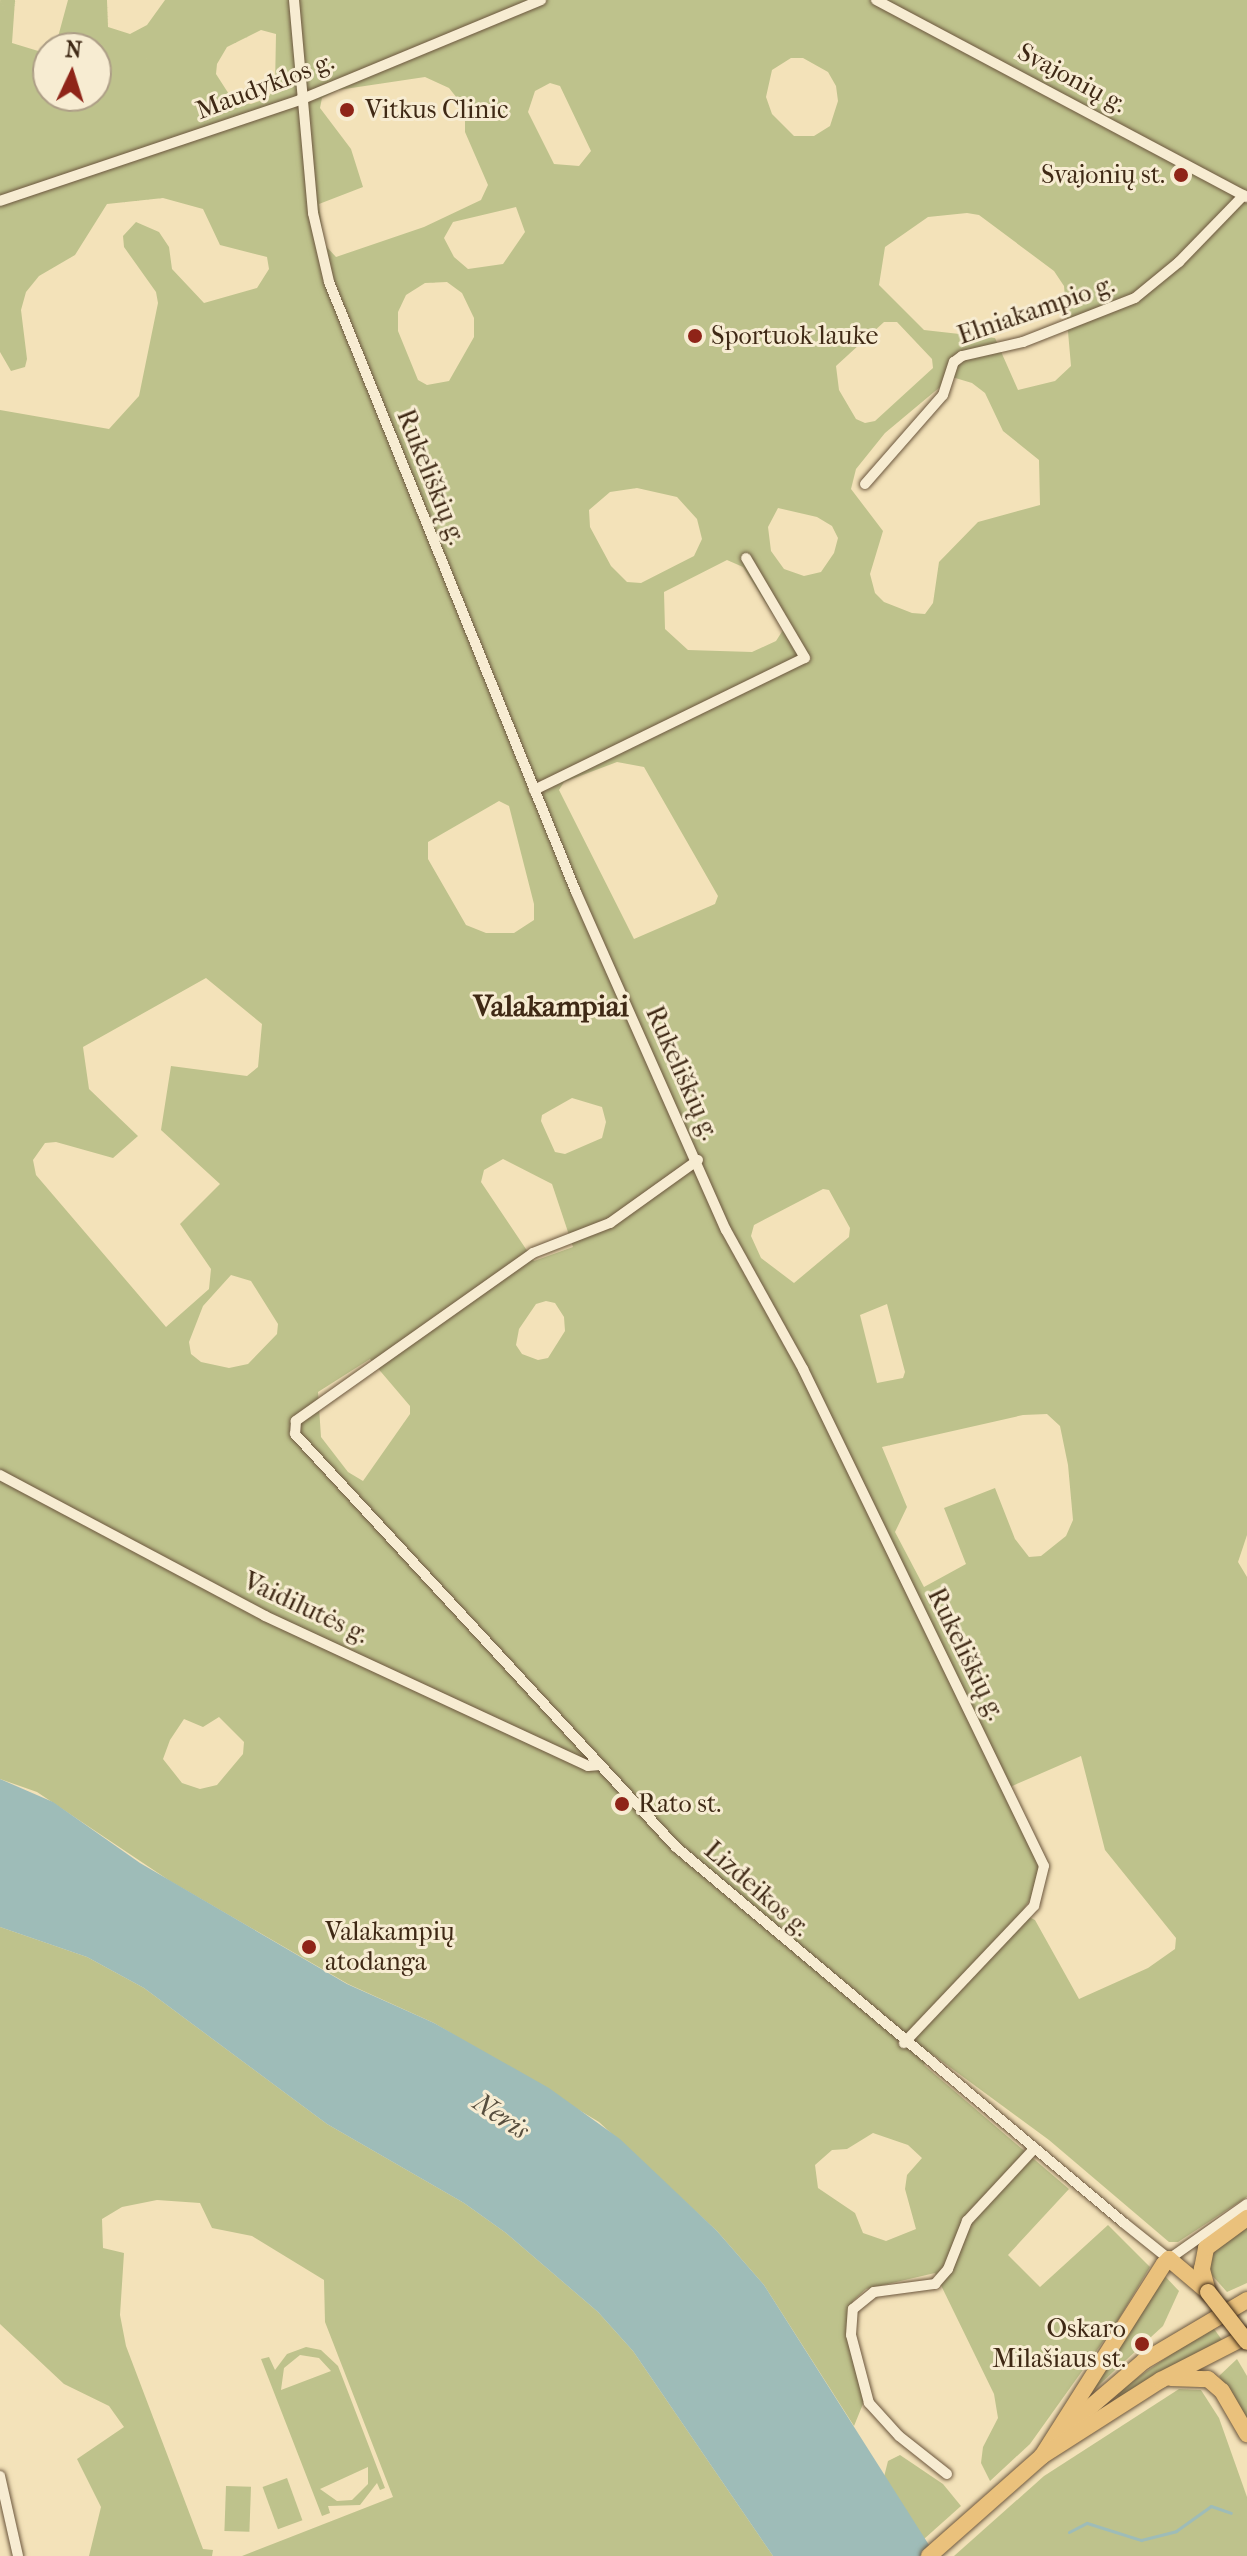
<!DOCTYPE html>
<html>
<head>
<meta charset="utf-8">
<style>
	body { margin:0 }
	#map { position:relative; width:1247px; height:2556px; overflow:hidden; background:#f3e2b9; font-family:"IM FELL French Canon",serif }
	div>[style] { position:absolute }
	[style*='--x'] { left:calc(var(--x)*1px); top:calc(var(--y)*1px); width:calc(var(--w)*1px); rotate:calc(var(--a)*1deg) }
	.green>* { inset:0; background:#bec28c; transform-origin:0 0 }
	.water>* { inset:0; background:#9ebcb8 }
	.stream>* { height:3px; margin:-1.5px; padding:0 1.5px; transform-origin:1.5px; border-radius:1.5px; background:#9ebcb8 }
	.roads { filter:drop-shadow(0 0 2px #6c573e) drop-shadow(0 0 2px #6c573e) }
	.street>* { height:10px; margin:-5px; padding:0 5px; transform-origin:5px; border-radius:5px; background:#f7ecd2 }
	.primary>* { height:16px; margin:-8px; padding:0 8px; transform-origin:8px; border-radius:8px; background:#eac17c }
	.bridges { filter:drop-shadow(0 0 2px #3f2915) drop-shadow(0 0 2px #3f2915) }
	.primary-bridge>* { height:16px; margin:-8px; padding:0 8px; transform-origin:8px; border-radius:8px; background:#eac17c }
	.dots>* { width:22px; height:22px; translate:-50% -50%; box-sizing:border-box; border:4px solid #f7ecd2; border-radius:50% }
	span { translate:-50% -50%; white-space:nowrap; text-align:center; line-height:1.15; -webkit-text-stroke:6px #f7ecd2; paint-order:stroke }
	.street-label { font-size:26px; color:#3f2915 }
	.poi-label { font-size:26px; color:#3f2915 }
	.left { translate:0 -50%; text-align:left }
	.right { translate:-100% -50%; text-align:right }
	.water-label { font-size:28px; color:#574e3e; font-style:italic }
	.quarter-label { font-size:30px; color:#3f2915; font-weight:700 }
	.north { position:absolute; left:32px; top:32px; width:80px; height:80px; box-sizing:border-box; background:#f7ecd2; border:2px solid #ad9e86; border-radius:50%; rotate:4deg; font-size:22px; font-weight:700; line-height:32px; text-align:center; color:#3f2915 }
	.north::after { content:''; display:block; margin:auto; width:28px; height:36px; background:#8f2418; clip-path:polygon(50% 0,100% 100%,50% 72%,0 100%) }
</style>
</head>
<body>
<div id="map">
	<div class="green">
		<i style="clip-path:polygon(evenodd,0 0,15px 0,12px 43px,48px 54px,48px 96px,96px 96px,96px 48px,55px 48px,68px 0,107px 0,108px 27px,130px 34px,147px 25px,165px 0,1247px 0,1247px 1535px,1238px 1562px,1247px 1577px,1247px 2197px,1178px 2242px,1169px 2242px,1049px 2140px,932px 2054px,924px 2065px,1069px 2189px,1008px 2255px,1040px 2287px,1108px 2225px,1150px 2267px,1115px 2325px,1030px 2444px,990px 2481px,981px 2463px,983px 2447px,998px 2418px,994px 2394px,935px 2273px,866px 2289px,853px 2301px,848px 2334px,865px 2399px,854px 2426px,764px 2285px,717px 2231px,599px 2122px,434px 2023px,348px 1984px,170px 1881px,37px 1792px,0 1779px,0 410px,109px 429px,139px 396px,158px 303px,156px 292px,124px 247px,123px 236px,136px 222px,159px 232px,169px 247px,172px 269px,204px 303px,257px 288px,269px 269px,267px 257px,220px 245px,203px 209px,163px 198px,107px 204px,75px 255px,39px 276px,26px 292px,21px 310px,27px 359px,25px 367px,11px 371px,0 352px,0 0,261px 30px,276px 34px,275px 86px,268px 98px,251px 104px,234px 102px,216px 74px,217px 64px,227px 47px,261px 30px,0 0,791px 58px,803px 58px,828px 72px,836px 86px,838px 101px,830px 126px,814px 136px,794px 136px,772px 114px,766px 97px,772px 70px,791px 58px,0 0,425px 77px,449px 88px,465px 108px,465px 132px,488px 185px,481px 200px,424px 227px,336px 257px,324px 244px,319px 204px,363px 187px,351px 149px,320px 108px,322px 98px,338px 90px,425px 77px,0 0,550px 83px,560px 86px,591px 151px,579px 166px,554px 164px,528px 112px,535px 91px,550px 83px,0 0,516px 207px,525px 232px,503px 264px,468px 269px,454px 257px,444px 238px,453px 222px,516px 207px,0 0,967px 213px,979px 215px,1054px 271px,1064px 286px,1071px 366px,1055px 381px,1018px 390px,995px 338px,924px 330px,879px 285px,885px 247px,928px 217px,967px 213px,0 0,447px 282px,462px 293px,474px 318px,474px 337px,449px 381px,427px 385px,418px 380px,398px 331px,398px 312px,406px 295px,425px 283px,447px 282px,0 0,884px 322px,897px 322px,932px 359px,933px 368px,875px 421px,865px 423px,856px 419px,839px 390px,836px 366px,884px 322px,0 0,952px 377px,972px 383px,985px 393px,1003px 431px,1039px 460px,1040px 505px,978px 522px,939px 562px,933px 603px,925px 614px,912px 613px,884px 602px,875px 593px,870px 574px,883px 531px,851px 489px,856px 469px,885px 433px,952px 377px,0 0,637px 488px,677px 497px,697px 519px,702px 539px,694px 556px,641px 583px,627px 582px,611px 566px,590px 527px,589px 510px,610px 492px,637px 488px,0 0,778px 508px,817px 517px,832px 526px,838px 538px,834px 553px,821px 572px,804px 576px,784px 569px,771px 551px,768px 527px,778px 508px,0 0,727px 560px,743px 567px,783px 630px,776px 641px,752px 652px,688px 650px,665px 629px,664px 592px,727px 560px,0 0,617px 762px,644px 767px,718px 896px,715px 904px,634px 939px,559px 790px,564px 782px,617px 762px,0 0,499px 801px,509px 806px,534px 904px,534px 920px,514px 933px,486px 933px,466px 925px,428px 859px,428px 842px,499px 801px,0 0,206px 978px,262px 1024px,258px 1067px,247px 1076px,171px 1066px,161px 1130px,220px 1184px,180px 1224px,211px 1269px,209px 1289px,166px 1327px,36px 1175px,33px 1160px,45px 1143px,56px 1142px,113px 1158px,138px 1136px,89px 1089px,83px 1047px,206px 978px,0 0,572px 1098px,602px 1107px,606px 1122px,602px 1138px,565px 1154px,555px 1152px,541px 1121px,542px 1115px,572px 1098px,0 0,503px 1159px,552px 1184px,573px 1247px,534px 1261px,481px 1182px,484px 1170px,503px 1159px,0 0,823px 1189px,829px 1190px,850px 1228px,849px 1237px,794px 1283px,761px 1258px,751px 1236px,754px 1225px,823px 1189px,0 0,231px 1275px,251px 1281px,278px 1324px,277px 1334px,248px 1364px,229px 1368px,201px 1362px,191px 1354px,189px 1342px,203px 1306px,231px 1275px,0 0,546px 1301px,555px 1303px,564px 1317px,565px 1331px,548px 1358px,538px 1360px,522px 1354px,516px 1345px,519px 1329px,536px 1304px,546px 1301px,0 0,887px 1304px,905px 1372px,903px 1378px,877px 1383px,860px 1315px,887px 1304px,0 0,370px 1359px,410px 1406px,410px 1414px,363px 1481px,348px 1472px,321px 1437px,318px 1392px,370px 1359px,0 0,1047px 1414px,1060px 1426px,1068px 1465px,1073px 1520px,1066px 1536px,1041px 1556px,1029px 1557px,1015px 1539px,995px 1488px,944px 1508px,966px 1564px,924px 1587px,895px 1532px,907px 1507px,882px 1447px,1023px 1415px,1047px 1414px,0 0,219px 1717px,244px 1742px,243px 1754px,217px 1785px,200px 1789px,182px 1783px,163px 1759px,170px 1740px,184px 1719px,203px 1727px,219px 1717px,0 0,1081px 1756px,1105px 1850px,1176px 1938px,1175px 1949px,1148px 1968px,1079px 1999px,1035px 1920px,1021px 1913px,1033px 1895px,1039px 1867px,1003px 1790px,1081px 1756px,0 0,873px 2133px,908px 2145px,922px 2158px,907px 2175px,905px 2189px,916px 2229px,886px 2241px,863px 2233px,855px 2213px,818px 2188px,815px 2165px,832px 2150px,847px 2149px,873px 2133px)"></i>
		<i style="clip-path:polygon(0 1927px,87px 1957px,144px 1988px,327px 2124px,464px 2203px,506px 2233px,598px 2312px,633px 2351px,773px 2556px,242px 2556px,393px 2497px,325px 2322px,324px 2280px,252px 2236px,212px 2228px,200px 2203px,157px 2200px,122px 2207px,102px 2219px,103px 2248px,124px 2253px,120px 2315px,126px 2346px,203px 2549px,213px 2550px,212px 2556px,89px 2556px,101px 2507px,77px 2459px,124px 2427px,109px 2406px,64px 2384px,0 2324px)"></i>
		<i style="clip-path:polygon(1247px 2226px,1247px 2283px,1227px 2292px,1210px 2273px,1211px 2251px)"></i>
		<i style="clip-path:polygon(1161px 2272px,1179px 2291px,1163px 2326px,1088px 2395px)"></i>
		<i style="clip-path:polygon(1212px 2326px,1222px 2340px,1120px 2398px,1114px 2394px)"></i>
		<i style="clip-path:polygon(evenodd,306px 2347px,321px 2350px,338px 2366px,385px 2488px,380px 2490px,377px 2483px,360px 2505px,328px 2506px,330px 2513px,322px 2516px,261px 2359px,269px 2357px,275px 2370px,287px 2354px,306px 2347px,300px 2355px,319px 2358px,331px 2371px,281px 2390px,284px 2368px,300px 2355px,306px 2347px,368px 2467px,368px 2484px,352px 2500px,337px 2501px,320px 2489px,368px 2467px)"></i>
		<i style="clip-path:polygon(1237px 2359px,1247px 2376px,1247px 2421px,1219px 2376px)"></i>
		<i style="clip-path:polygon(1179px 2389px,1201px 2390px,1219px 2418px,1247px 2497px,1247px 2556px,954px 2556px,1044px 2476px)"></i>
		<i style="clip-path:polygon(900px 2455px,943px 2484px,961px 2506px,924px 2539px,884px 2477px,888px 2461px)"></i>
		<i style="left:287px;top:2478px;width:45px;height:26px;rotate:70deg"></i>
		<i style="left:226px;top:2486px;width:25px;height:45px;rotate:2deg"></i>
	</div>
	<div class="water">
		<i style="clip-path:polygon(0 1779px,53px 1802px,140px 1863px,347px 1984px,434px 2023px,549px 2088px,620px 2139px,717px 2231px,764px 2285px,936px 2556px,773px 2556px,633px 2351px,598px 2312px,506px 2233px,464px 2203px,327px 2124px,144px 1988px,87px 1957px,0 1927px)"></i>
	</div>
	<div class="stream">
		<i style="--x:1069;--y:2532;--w:20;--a:-27"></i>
		<i style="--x:1087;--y:2523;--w:57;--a:17.5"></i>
		<i style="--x:1141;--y:2540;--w:36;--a:-14"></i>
		<i style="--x:1176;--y:2531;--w:43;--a:-35.5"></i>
		<i style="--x:1211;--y:2506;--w:21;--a:19"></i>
	</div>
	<div class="roads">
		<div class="street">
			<i style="--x:294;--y:0;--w:214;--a:84.9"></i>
			<i style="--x:313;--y:213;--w:71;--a:76.9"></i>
			<i style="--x:329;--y:282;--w:658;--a:67.96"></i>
			<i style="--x:576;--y:892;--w:370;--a:66.1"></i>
			<i style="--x:726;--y:1230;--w:159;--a:61"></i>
			<i style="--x:803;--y:1369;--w:552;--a:64.13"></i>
			<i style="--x:1044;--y:1866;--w:41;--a:104"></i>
			<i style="--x:1034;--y:1906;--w:189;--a:133.5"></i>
			<i style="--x:876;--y:0;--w:420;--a:28"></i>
			<i style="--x:0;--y:201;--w:317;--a:-18.6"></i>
			<i style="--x:300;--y:100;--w:261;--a:-22.5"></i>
			<i style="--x:865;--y:484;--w:118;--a:-48.8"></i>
			<i style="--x:943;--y:395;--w:35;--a:-72"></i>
			<i style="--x:954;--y:362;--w:10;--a:-37"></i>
			<i style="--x:962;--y:356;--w:63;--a:-12.9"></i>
			<i style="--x:1023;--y:342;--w:120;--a:-21.4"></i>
			<i style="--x:1135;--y:298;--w:57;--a:-39.3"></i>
			<i style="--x:1179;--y:262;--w:93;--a:-45.9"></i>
			<i style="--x:534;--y:790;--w:301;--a:-26"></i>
			<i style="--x:805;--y:658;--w:116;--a:-120.5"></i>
			<i style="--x:698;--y:1160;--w:108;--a:144.4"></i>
			<i style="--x:610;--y:1223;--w:83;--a:158.7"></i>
			<i style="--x:533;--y:1253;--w:291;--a:144.7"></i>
			<i style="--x:296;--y:1421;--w:13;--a:94"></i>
			<i style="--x:295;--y:1434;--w:562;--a:47.31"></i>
			<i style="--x:676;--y:1847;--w:585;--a:40.01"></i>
			<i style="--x:1124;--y:2223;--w:58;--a:38.7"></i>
			<i style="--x:1169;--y:2259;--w:95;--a:-35.2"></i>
			<i style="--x:0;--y:1475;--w:300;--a:28"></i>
			<i style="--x:265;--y:1616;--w:356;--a:24.9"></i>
			<i style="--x:588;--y:1766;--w:12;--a:-5"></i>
			<i style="--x:947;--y:2474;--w:61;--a:-141.6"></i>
			<i style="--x:899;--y:2436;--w:45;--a:-132.3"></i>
			<i style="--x:869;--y:2403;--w:70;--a:-104.8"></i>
			<i style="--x:851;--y:2335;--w:26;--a:-86"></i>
			<i style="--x:853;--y:2309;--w:27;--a:-39"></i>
			<i style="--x:874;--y:2292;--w:62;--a:-7.5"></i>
			<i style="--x:935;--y:2284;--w:20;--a:-49"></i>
			<i style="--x:948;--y:2269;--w:52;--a:-68.4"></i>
			<i style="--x:967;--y:2221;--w:98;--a:-47.1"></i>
			<i style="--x:0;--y:2476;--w:82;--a:77.3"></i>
		</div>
		<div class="primary">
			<i style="--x:1208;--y:2292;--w:24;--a:-105"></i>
			<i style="--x:1202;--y:2269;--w:21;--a:-79"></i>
			<i style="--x:1206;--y:2248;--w:51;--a:-36.2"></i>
			<i style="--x:1171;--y:2378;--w:37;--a:2"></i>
			<i style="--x:1208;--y:2379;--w:18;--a:41"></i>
			<i style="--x:1222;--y:2391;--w:50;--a:59.8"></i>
			<i style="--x:1060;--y:2433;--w:111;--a:-40.6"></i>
			<i style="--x:1144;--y:2361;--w:120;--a:-30.6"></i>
			<i style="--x:1042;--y:2456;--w:227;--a:-57.6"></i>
			<i style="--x:1164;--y:2264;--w:7;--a:-45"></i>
			<i style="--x:1169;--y:2259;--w:51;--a:40.2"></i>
			<i style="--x:929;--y:2556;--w:151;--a:-41.5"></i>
			<i style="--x:1042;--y:2456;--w:141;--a:-32.6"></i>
			<i style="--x:1161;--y:2380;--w:97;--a:-27.1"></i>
		</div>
	</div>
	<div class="bridges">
		<div class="primary-bridge">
			<i style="--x:1208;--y:2292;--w:63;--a:52"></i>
		</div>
	</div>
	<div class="dots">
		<i style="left:347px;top:110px;background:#8f2418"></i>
		<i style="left:1181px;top:175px;background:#8f2418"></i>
		<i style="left:695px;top:336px;background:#8f2418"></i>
		<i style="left:622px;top:1804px;background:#8f2418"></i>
		<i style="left:309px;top:1947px;background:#8f2418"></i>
		<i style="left:1142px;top:2344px;background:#8f2418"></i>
	</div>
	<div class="street-label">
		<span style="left:1072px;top:78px;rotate:28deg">Svajonių g.</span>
		<span style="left:265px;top:86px;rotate:-21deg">Maudyklos g.</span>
		<span style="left:1036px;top:310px;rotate:-19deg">Elniakampio g.</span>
		<span style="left:431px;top:477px;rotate:68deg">Rukeliškių g.</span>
		<span style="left:682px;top:1073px;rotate:66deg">Rukeliškių g.</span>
		<span style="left:306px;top:1608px;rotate:25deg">Vaidilutės g.</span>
		<span style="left:966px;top:1654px;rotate:64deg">Rukeliškių g.</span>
		<span style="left:757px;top:1889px;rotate:41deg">Lizdeikos g.</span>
	</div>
	<div class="poi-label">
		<span class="left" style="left:365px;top:110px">Vitkus Clinic</span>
		<span class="right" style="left:1165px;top:175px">Svajonių st.</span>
		<span class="left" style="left:711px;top:336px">Sportuok lauke</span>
		<span class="left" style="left:638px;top:1804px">Rato st.</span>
		<span class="left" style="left:325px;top:1947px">Valakampių<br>atodanga</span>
		<span class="right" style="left:1126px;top:2344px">Oskaro<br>Milašiaus st.</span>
	</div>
	<div class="water-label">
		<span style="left:501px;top:2116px;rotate:34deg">Neris</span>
	</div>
	<div class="quarter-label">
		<span style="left:551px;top:1007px">Valakampiai</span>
	</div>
	<div class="north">N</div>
</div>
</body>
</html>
